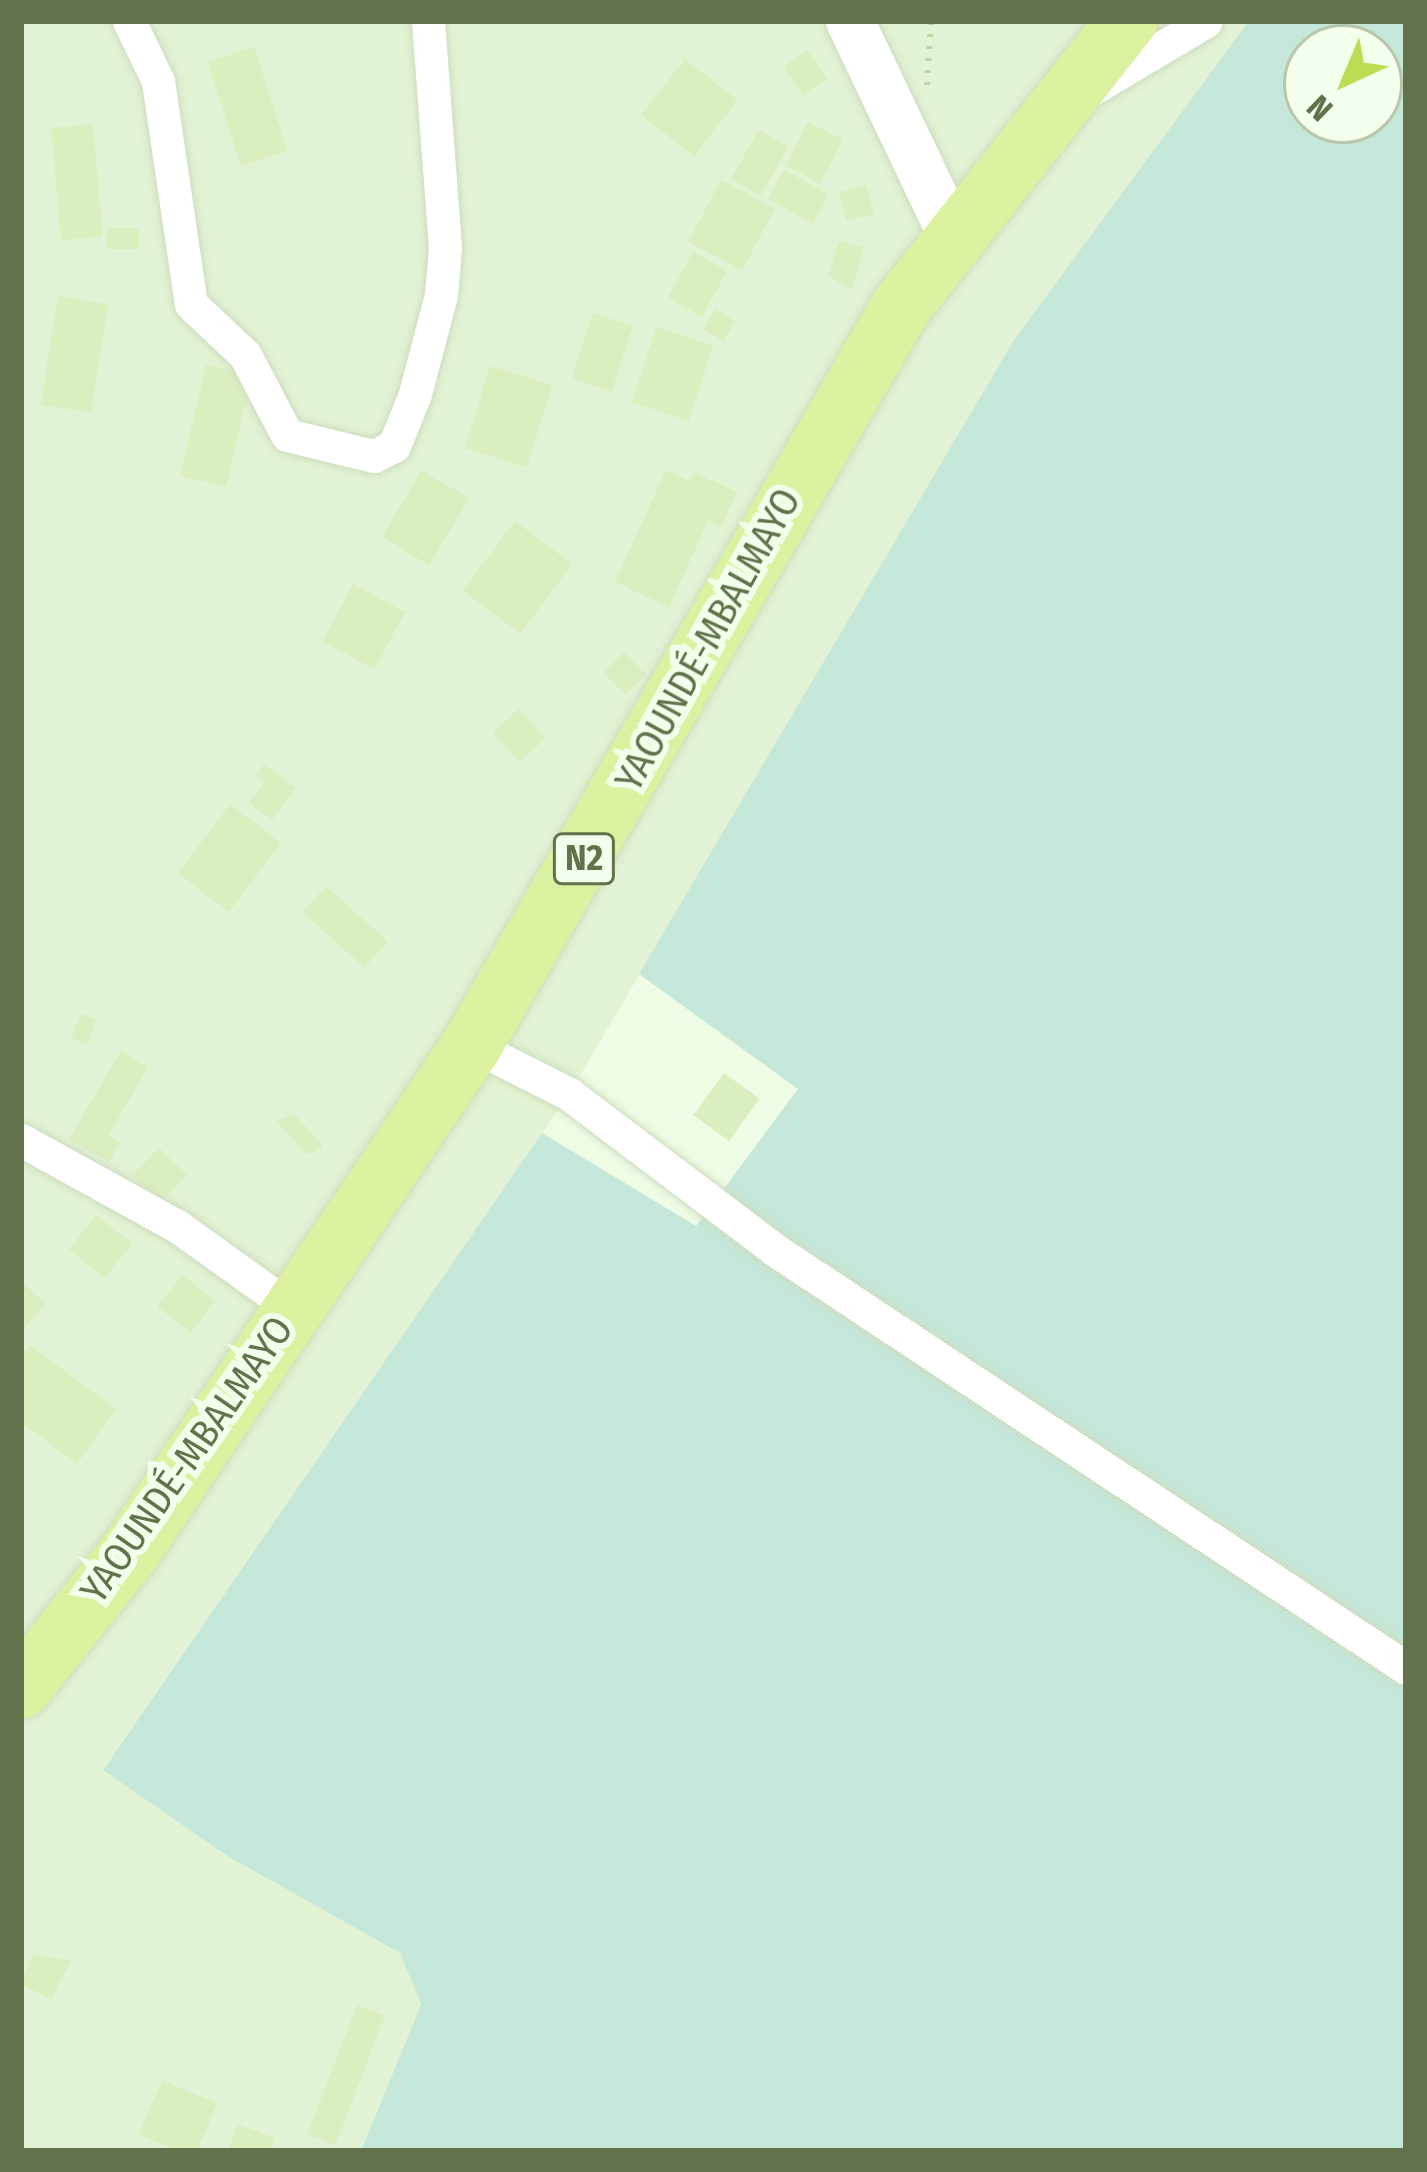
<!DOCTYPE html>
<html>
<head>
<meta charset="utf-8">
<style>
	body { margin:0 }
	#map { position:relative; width:1427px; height:2172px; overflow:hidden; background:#eefbe5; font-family:"Fira Sans Condensed",sans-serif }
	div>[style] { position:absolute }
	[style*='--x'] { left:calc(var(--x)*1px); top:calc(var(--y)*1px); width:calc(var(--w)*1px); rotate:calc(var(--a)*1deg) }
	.residential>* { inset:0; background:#e2f2d4 }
	.green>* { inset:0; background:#c5e7d9 }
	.building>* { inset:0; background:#dbeebf; transform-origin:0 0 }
	.path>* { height:6px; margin-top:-3px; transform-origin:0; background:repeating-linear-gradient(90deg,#c0d3a2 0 3px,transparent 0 12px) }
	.roads { filter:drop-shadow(0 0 3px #cedcbe) drop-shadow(0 0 3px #cedcbe) }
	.street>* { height:33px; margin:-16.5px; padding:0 16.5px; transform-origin:16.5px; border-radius:16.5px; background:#fff }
	.secondary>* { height:48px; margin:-24px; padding:0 24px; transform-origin:24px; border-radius:24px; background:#fff }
	.highway>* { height:60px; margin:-30px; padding:0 30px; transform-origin:30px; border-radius:30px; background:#dcf1a0 }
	span { translate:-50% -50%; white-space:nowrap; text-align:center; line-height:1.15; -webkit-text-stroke:12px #f3feeb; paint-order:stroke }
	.shield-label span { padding:3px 9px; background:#f3feeb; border:3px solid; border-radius:9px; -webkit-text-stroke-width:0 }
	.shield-label { font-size:36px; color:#64724c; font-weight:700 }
	.street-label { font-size:39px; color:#64724c }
	.frame { position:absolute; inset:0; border:24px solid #64724c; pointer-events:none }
	.north { position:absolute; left:1283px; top:24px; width:120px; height:120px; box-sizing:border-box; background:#f3feeb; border:3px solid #bac6ab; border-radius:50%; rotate:224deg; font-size:33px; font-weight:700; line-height:48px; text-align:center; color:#64724c }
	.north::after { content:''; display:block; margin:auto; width:42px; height:54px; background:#bedc53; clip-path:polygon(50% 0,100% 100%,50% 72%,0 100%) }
</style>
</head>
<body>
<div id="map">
	<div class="residential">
		<i style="clip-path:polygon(21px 21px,1252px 21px,1014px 340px,569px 1094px,103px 1769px,229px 1857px,400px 1953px,421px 2003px,361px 2151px,21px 2151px)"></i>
	</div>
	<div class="green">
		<i style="clip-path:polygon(evenodd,1249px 21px,1406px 21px,1406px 2151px,361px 2151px,421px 2004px,400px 1953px,229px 1857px,103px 1770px,542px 1133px,696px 1226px,798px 1089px,639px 974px,1014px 340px,1249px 21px,1307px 48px,1379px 48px,1379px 120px,1307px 120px,1307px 48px)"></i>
	</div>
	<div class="building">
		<i style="left:254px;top:47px;width:109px;height:49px;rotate:72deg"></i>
		<i style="left:807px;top:50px;width:35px;height:29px;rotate:55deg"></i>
		<i style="left:685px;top:59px;width:67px;height:71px;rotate:38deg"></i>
		<i style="left:808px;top:122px;width:39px;height:49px;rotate:27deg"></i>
		<i style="left:93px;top:124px;width:113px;height:42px;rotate:85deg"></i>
		<i style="left:759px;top:130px;width:34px;height:56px;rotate:30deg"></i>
		<i style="left:784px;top:170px;width:51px;height:33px;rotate:29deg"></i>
		<i style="left:721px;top:180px;width:61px;height:70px;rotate:28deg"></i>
		<i style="left:866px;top:185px;width:30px;height:28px;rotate:75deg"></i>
		<i style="left:107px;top:228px;width:32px;height:21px"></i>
		<i style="clip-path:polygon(839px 241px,864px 247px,852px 290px,828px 276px)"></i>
		<i style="left:693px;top:252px;width:39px;height:52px;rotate:29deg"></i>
		<i style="left:58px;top:296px;width:51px;height:110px;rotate:9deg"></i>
		<i style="left:715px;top:309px;width:23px;height:24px;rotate:29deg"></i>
		<i style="left:593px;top:313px;width:42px;height:69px;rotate:18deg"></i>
		<i style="left:656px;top:327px;width:60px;height:79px;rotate:18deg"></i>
		<i style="left:206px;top:365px;width:47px;height:114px;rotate:13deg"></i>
		<i style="left:490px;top:366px;width:65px;height:86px;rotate:17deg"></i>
		<i style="left:422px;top:470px;width:55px;height:78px;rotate:31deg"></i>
		<i style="clip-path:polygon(666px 470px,690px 481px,694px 472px,737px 492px,721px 527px,708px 521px,669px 607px,615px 582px)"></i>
		<i style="left:515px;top:521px;width:72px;height:87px;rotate:37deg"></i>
		<i style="left:353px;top:584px;width:59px;height:65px;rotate:28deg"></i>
		<i style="left:624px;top:652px;width:31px;height:29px;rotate:45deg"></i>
		<i style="left:518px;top:709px;width:40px;height:35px;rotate:46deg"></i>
		<i style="clip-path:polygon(264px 764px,296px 788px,272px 820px,249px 803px,265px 781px,256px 776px)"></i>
		<i style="left:230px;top:804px;width:64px;height:87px;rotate:37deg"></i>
		<i style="left:326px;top:886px;width:83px;height:35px;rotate:42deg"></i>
		<i style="left:81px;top:1013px;width:17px;height:27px;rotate:21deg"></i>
		<i style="clip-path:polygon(121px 1051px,148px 1067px,108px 1136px,120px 1143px,109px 1162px,69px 1139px)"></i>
		<i style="left:724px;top:1073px;width:44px;height:52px;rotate:36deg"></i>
		<i style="clip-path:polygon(295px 1114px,323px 1147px,307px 1155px,276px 1121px)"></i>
		<i style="left:159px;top:1148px;width:39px;height:38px;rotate:44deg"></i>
		<i style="left:96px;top:1215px;width:46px;height:44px;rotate:38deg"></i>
		<i style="left:182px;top:1275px;width:42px;height:40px;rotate:38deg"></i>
		<i style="clip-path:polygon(21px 1281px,46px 1304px,21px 1332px)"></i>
		<i style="clip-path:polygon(30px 1345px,116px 1409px,77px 1464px,21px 1422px,21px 1357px)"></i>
		<i style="clip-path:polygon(32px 1955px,71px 1960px,51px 1999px,21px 1984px)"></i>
		<i style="left:357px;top:2005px;width:30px;height:139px;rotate:21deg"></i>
		<i style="left:162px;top:2080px;width:60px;height:59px;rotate:23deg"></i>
		<i style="clip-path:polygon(238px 2124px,275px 2138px,270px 2151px,228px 2151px)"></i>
	</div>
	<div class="path">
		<i style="--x:927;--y:85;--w:64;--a:-86.4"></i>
	</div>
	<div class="roads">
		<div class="street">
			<i style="--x:129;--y:21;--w:67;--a:64.2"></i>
			<i style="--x:158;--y:81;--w:225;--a:81.6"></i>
			<i style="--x:191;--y:304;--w:74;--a:43.4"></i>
			<i style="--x:245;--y:355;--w:90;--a:62.3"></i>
			<i style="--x:287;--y:435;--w:89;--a:13.6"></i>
			<i style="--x:374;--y:456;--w:22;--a:-27"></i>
			<i style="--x:394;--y:446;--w:56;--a:-68"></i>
			<i style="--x:415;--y:394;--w:102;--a:-75.3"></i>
			<i style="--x:441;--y:295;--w:48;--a:-85.2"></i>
			<i style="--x:445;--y:247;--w:227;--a:-94.3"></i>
			<i style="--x:1082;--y:95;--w:144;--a:-30.8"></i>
			<i style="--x:472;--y:1045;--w:109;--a:26.8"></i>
			<i style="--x:569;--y:1094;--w:258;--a:37.1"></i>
			<i style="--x:775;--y:1250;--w:757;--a:33.52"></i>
			<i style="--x:21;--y:1140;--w:178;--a:28.9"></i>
			<i style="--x:177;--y:1226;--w:143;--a:35.6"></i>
		</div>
		<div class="secondary">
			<i style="--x:850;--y:21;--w:242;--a:64.5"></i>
		</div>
		<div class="highway">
			<i style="--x:21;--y:1688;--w:176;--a:-51.4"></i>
			<i style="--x:131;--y:1550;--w:609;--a:-55.97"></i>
			<i style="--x:472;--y:1045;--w:854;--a:-59.83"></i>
			<i style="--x:901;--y:307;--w:365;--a:-51.7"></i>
		</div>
	</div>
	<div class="shield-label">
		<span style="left:584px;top:859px">N2</span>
	</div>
	<div class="street-label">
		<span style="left:708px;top:640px;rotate:-61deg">YAOUNDÉ-MBALMAYO</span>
		<span style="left:187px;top:1460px;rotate:-55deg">YAOUNDÉ-MBALMAYO</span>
	</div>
	<div class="frame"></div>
	<div class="north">N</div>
</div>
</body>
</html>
